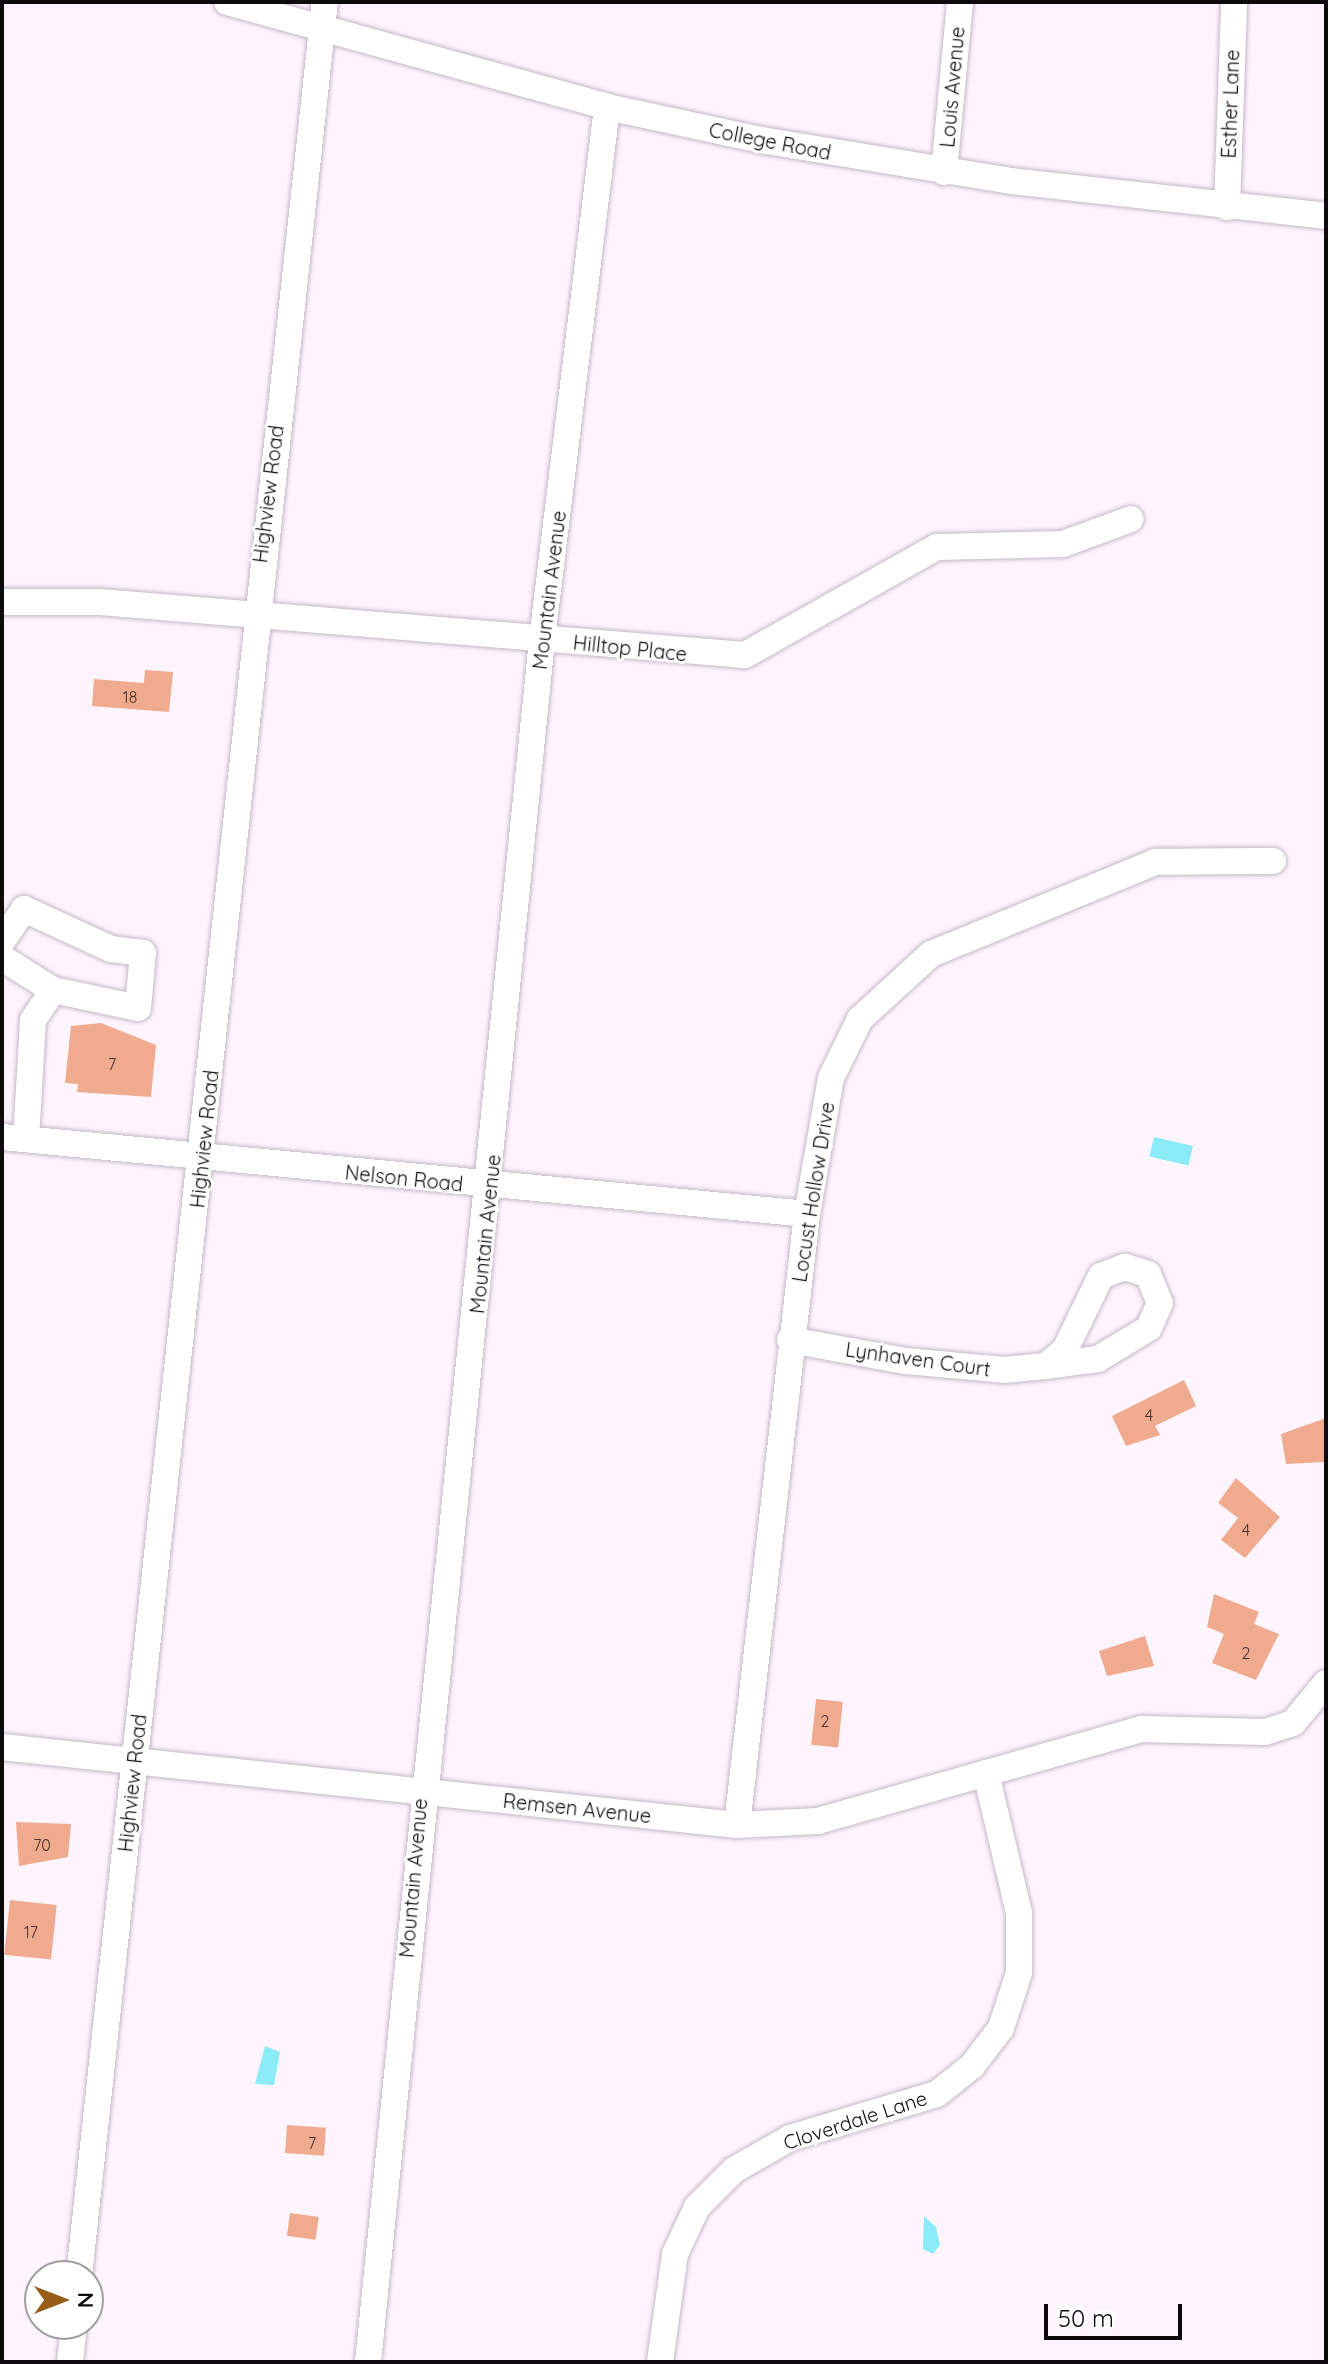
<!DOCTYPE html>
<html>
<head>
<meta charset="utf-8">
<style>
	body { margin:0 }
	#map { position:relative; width:1328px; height:2364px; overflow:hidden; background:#fef4fe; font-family:Quicksand,sans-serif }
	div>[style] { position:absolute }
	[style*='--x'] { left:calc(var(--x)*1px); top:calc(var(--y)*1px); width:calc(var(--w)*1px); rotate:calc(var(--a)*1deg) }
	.water>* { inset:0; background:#8bebf6; transform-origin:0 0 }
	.building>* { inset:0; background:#f0aa8d; transform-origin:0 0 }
	.roads { filter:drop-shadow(0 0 2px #c3bac4) drop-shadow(0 0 2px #c3bac4) }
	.minor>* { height:26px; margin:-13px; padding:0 13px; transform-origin:13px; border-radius:13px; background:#fff }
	span { translate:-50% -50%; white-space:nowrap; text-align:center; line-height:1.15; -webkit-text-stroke:6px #fff; paint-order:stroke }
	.number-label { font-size:16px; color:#46332e }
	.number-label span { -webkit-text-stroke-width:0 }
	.street-label { font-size:20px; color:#0e0b0e }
	.frame { position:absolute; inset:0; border:4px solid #0e0b0e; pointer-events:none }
	.north { position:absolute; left:24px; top:2260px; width:80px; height:80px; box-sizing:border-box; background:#fff; border:2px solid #9f9d9f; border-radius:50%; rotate:90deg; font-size:22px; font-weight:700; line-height:32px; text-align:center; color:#0e0b0e }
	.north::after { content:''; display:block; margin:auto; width:28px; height:36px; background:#965d19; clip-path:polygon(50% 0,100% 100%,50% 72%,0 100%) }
	.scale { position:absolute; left:1044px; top:2304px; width:138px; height:36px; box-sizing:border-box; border:4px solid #0e0b0e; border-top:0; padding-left:10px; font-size:24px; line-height:28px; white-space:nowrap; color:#0e0b0e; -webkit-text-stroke:6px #fff; paint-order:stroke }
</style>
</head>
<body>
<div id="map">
	<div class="water">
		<i style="left:1154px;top:1137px;width:40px;height:20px;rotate:13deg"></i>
		<i style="clip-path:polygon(265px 2046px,280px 2052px,274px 2085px,255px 2084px)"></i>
		<i style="clip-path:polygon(924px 2216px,936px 2227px,940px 2245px,933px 2254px,923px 2249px)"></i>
	</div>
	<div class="building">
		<i style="clip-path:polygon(145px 670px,173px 672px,169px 712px,92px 706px,94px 679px,144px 683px)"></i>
		<i style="clip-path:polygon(101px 1023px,156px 1045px,151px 1097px,77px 1092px,78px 1084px,65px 1083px,71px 1026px)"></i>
		<i style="clip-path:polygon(1184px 1380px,1196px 1406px,1155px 1426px,1160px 1435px,1126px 1446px,1112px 1416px)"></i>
		<i style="clip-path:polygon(1326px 1418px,1326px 1462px,1286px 1464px,1281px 1434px)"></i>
		<i style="clip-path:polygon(1236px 1478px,1280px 1517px,1245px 1558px,1221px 1540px,1238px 1518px,1218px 1503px)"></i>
		<i style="clip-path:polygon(1214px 1594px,1259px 1612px,1254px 1624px,1279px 1634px,1256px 1680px,1212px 1663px,1224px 1634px,1207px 1627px)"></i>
		<i style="clip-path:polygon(1145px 1636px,1154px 1666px,1107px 1676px,1099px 1651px)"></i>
		<i style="left:816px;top:1699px;width:27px;height:46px;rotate:6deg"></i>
		<i style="clip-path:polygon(16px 1822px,71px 1824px,68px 1857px,19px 1866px)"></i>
		<i style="left:10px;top:1900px;width:47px;height:55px;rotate:6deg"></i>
		<i style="left:287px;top:2125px;width:39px;height:28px;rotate:4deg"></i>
		<i style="left:290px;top:2213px;width:29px;height:23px;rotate:8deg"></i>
	</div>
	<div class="roads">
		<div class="minor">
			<i style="--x:227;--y:2;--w:394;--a:15.4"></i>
			<i style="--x:607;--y:107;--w:157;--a:12.1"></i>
			<i style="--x:761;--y:140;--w:253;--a:9.3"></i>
			<i style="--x:1011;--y:181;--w:317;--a:6.3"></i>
			<i style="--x:944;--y:172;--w:171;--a:-84.6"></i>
			<i style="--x:1227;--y:207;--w:205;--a:-88"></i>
			<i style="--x:2;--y:602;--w:98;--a:0"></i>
			<i style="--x:100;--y:602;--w:647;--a:4.7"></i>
			<i style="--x:745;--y:655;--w:220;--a:-29.4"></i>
			<i style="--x:937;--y:547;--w:126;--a:-1.4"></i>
			<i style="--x:1063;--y:544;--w:72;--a:-20.2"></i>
			<i style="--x:2;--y:941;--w:39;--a:-55"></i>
			<i style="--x:24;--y:909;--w:96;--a:24.7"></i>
			<i style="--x:111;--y:949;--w:32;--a:7"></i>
			<i style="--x:143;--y:953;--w:55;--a:95.2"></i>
			<i style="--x:138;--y:1008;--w:87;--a:-168"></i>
			<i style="--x:53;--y:990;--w:60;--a:-147.9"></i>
			<i style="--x:2;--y:1137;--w:809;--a:5.46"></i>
			<i style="--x:26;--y:1139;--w:119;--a:-86.6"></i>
			<i style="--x:33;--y:1020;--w:36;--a:-56"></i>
			<i style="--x:790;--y:1340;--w:118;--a:10.3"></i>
			<i style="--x:906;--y:1361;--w:98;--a:5.2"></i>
			<i style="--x:1004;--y:1370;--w:42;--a:-5.4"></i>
			<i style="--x:1046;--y:1366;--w:25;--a:-40"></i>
			<i style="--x:1065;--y:1350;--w:82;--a:-64.1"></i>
			<i style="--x:1101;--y:1276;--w:26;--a:-21"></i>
			<i style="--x:1125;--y:1267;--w:24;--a:17"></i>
			<i style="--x:1148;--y:1274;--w:31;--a:68"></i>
			<i style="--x:1160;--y:1303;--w:27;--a:114"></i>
			<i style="--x:1149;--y:1328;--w:60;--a:148.7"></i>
			<i style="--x:1098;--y:1359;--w:52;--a:172.3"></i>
			<i style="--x:2;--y:1747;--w:739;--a:6.06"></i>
			<i style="--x:737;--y:1825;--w:81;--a:-2.8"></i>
			<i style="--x:818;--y:1821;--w:336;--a:-15.9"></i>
			<i style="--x:1141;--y:1729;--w:124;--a:1.4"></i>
			<i style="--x:1265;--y:1732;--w:29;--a:-18"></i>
			<i style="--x:1293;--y:1723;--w:52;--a:-50.5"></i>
			<i style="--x:737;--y:1825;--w:615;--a:-83.46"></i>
			<i style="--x:807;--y:1214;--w:138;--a:-80"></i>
			<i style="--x:831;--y:1078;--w:66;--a:-63.8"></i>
			<i style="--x:860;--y:1019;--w:96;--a:-42.5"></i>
			<i style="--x:931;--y:954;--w:242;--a:-22.3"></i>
			<i style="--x:1155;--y:862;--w:118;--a:-0.5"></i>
			<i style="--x:79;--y:2276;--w:2287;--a:-83.83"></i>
			<i style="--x:70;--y:2362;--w:38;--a:-84"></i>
			<i style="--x:368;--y:2362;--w:1732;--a:-84.23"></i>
			<i style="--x:542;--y:639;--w:536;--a:-83.03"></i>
			<i style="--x:660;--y:2362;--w:109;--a:-82.1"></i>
			<i style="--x:675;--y:2254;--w:52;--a:-64.9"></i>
			<i style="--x:697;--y:2207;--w:52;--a:-45"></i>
			<i style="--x:734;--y:2170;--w:64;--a:-29.7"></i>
			<i style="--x:790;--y:2138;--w:153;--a:-16.7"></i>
			<i style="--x:937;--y:2094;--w:45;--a:-38.7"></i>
			<i style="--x:972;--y:2066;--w:48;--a:-52.7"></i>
			<i style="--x:1001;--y:2028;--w:58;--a:-71.9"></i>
			<i style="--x:1019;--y:1973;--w:60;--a:-90"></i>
			<i style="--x:1019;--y:1913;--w:144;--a:-103.3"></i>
		</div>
	</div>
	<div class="number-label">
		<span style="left:130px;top:697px">18</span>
		<span style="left:112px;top:1064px">7</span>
		<span style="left:1149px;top:1415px">4</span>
		<span style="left:1246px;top:1530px">4</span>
		<span style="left:1246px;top:1653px">2</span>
		<span style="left:825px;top:1721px">2</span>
		<span style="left:42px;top:1845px">70</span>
		<span style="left:31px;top:1932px">17</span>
		<span style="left:312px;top:2143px">7</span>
	</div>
	<div class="street-label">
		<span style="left:952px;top:87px;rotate:-85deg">Louis Avenue</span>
		<span style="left:1230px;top:104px;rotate:-88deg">Esther Lane</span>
		<span style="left:770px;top:141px;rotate:11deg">College Road</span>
		<span style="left:268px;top:494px;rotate:-83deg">Highview Road</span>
		<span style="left:549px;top:590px;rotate:-83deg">Mountain Avenue</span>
		<span style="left:630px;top:648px;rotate:6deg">Hilltop Place</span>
		<span style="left:204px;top:1139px;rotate:-84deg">Highview Road</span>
		<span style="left:404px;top:1178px;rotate:6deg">Nelson Road</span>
		<span style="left:813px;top:1192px;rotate:-81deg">Locust Hollow Drive</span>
		<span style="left:485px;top:1234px;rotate:-84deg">Mountain Avenue</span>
		<span style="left:918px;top:1359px;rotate:8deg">Lynhaven Court</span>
		<span style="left:132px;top:1783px;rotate:-84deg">Highview Road</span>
		<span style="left:577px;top:1808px;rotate:6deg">Remsen Avenue</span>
		<span style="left:413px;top:1878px;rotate:-85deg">Mountain Avenue</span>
		<span style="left:855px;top:2120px;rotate:-18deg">Cloverdale Lane</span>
	</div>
	<div class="frame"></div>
	<div class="north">N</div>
	<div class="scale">50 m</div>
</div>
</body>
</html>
